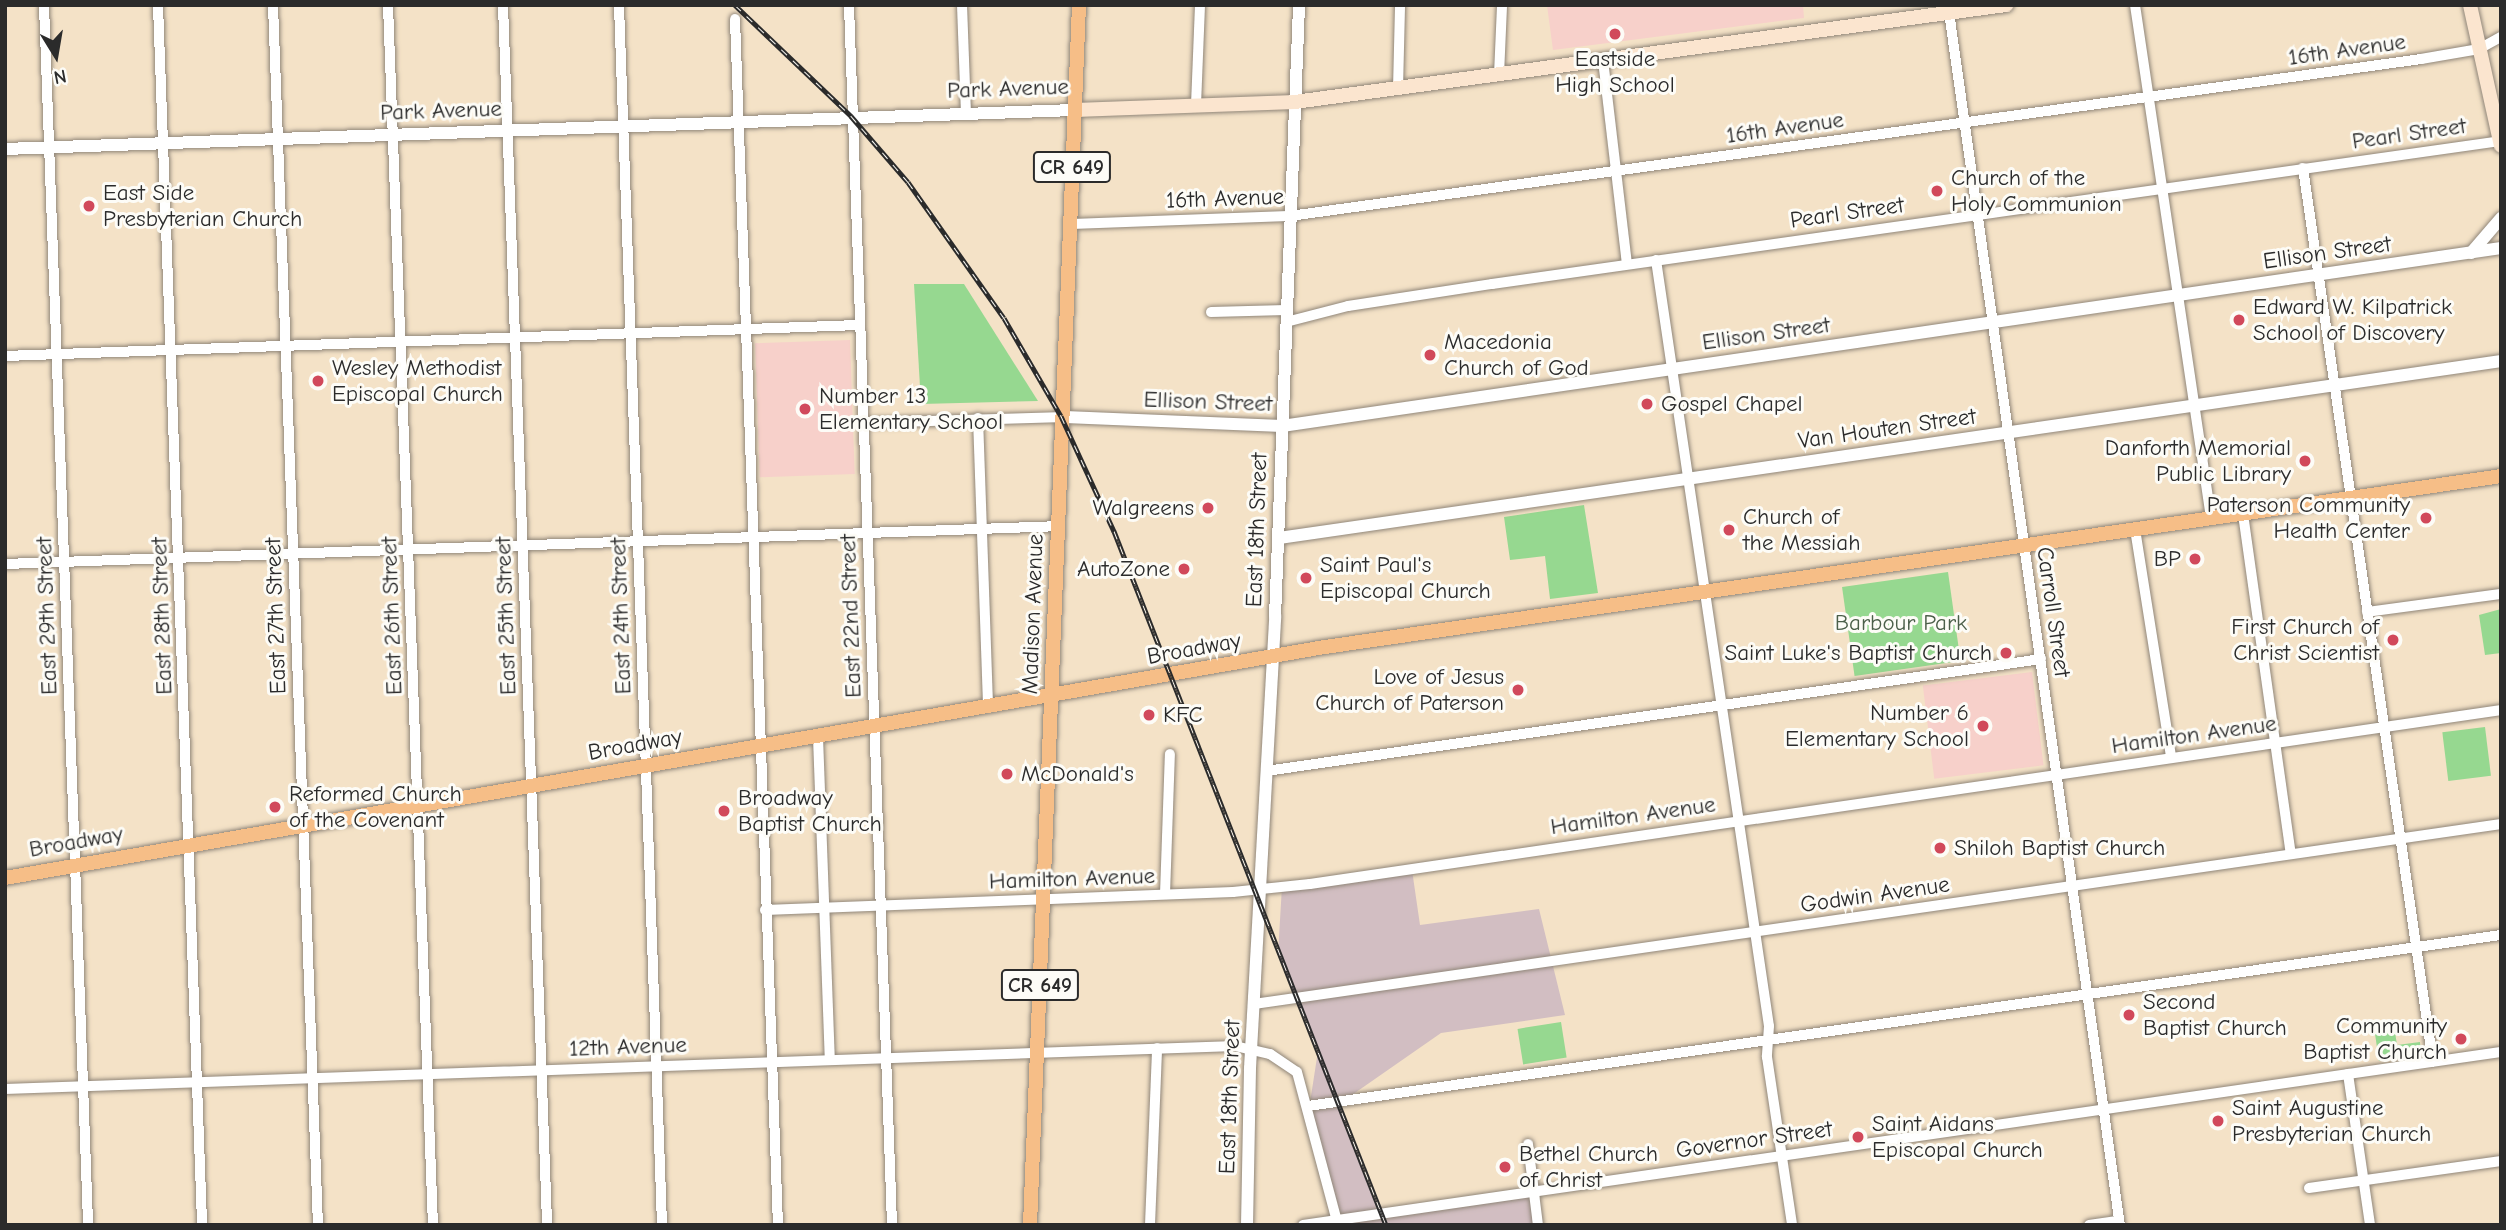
<!DOCTYPE html>
<html>
<head>
<meta charset="utf-8">
<style>
	body { margin:0 }
	#map { position:relative; width:2506px; height:1230px; overflow:hidden; background:#f4e2c7; font-family:"Comic Neue",sans-serif }
	div>[style] { position:absolute }
	[style*='--x'] { left:calc(var(--x)*1px); top:calc(var(--y)*1px); width:calc(var(--w)*1px); rotate:calc(var(--a)*1deg) }
	.built>* { inset:0; background:#f7d0ca; transform-origin:0 0 }
	.industrial>* { inset:0; background:#d2bec2 }
	.green>* { inset:0; background:#96d890; transform-origin:0 0 }
	.roads { filter:drop-shadow(0 0 2px #908679) drop-shadow(0 0 2px #908679) }
	.minor>* { height:10px; margin:-5px; padding:0 5px; transform-origin:5px; border-radius:5px; background:#fff }
	.tertiary>* { height:12px; margin:-6px; padding:0 6px; transform-origin:6px; border-radius:6px; background:#fff }
	.secondary>* { height:14px; margin:-7px; padding:0 7px; transform-origin:7px; border-radius:7px; background:#fbe5cf }
	.primary>* { height:14px; margin:-7px; padding:0 7px; transform-origin:7px; border-radius:7px; background:#f6be87 }
	.rail>* { height:5px; margin-top:-2.5px; transform-origin:0; background:repeating-linear-gradient(90deg,#fdfcf7 0 8px,#2b2b2b 0 16px); box-sizing:border-box; border-block:2px solid #2b2b2b }
	.dots>* { width:19px; height:19px; translate:-50% -50%; box-sizing:border-box; border:4px solid #fdfcf7; border-radius:50% }
	span { translate:-50% -50%; white-space:nowrap; text-align:center; line-height:1.15; -webkit-text-stroke:6px #fdfcf7; paint-order:stroke }
	.shield-label span { padding:2px 5px; background:#fdfcf7; border:2px solid; border-radius:5px; -webkit-text-stroke-width:0 }
	.shield-label { font-size:21px; color:#2b2b2b; font-weight:700 }
	.street-label { font-size:23px; color:#2b2b2b }
	.poi-label { font-size:23px; color:#2b2b2b }
	.left { translate:0 -50%; text-align:left }
	.right { translate:-100% -50%; text-align:right }
	.park-label { font-size:23px; color:#4b5f49 }
	.frame { position:absolute; inset:0; border:7px solid #2b2b2b; pointer-events:none }
	.north { position:absolute; left:21px; top:21px; width:70px; height:70px; -webkit-text-stroke:5px #fdfcf7; paint-order:stroke; rotate:169deg; font-size:19px; font-weight:700; line-height:28px; text-align:center; color:#2b2b2b }
	.north::after { content:''; display:block; margin:auto; width:24px; height:32px; background:#2b2b2b; clip-path:polygon(50% 0,100% 100%,50% 72%,0 100%) }
</style>
</head>
<body>
<div id="map">
	<div class="built">
		<i style="clip-path:polygon(1547px 5px,1803px 5px,1804px 18px,1553px 50px)"></i>
		<i style="left:850px;top:340px;width:134px;height:95px;rotate:88deg"></i>
		<i style="left:2032px;top:672px;width:94px;height:110px;rotate:83deg"></i>
	</div>
	<div class="industrial">
		<i style="clip-path:polygon(1412px 870px,1420px 925px,1539px 909px,1565px 1015px,1441px 1033px,1339px 1104px,1379px 1214px,1535px 1192px,1539px 1225px,1313px 1225px,1335px 1221px,1309px 1109px,1318px 1051px,1278px 954px,1282px 886px)"></i>
	</div>
	<div class="green">
		<i style="clip-path:polygon(914px 284px,964px 284px,1038px 401px,921px 404px)"></i>
		<i style="clip-path:polygon(1584px 505px,1598px 593px,1550px 599px,1545px 556px,1510px 560px,1504px 517px)"></i>
		<i style="left:1948px;top:572px;width:90px;height:107px;rotate:82deg"></i>
		<i style="clip-path:polygon(2501px 609px,2501px 653px,2485px 655px,2479px 615px)"></i>
		<i style="left:2485px;top:727px;width:49px;height:43px;rotate:83deg"></i>
		<i style="left:1561px;top:1022px;width:36px;height:44px;rotate:81deg"></i>
		<i style="clip-path:polygon(2395px 1032px,2397px 1045px,2420px 1042px,2421px 1055px,2379px 1061px,2375px 1034px)"></i>
	</div>
	<div class="roads">
		<div class="minor">
			<i style="--x:44;--y:5;--w:1221;--a:87.93"></i>
			<i style="--x:158;--y:5;--w:1221;--a:87.93"></i>
			<i style="--x:273;--y:5;--w:1221;--a:87.89"></i>
			<i style="--x:388;--y:5;--w:1221;--a:87.89"></i>
			<i style="--x:503;--y:5;--w:1221;--a:87.93"></i>
			<i style="--x:619;--y:5;--w:1221;--a:87.98"></i>
			<i style="--x:849;--y:5;--w:1221;--a:87.98"></i>
			<i style="--x:962;--y:5;--w:109;--a:87.9"></i>
			<i style="--x:1948;--y:5;--w:1232;--a:81.98"></i>
			<i style="--x:2135;--y:5;--w:519;--a:81.57"></i>
			<i style="--x:735;--y:19;--w:1207;--a:87.96"></i>
			<i style="--x:1603;--y:60;--w:205;--a:83.3"></i>
			<i style="--x:1499;--y:75;--w:70;--a:-87.5"></i>
			<i style="--x:1398;--y:89;--w:84;--a:-88.6"></i>
			<i style="--x:1196;--y:105;--w:100;--a:-87.7"></i>
			<i style="--x:2303;--y:168;--w:903;--a:81.73"></i>
			<i style="--x:1070;--y:224;--w:220;--a:-2.1"></i>
			<i style="--x:1290;--y:216;--w:1142;--a:-7.9"></i>
			<i style="--x:2421;--y:59;--w:59;--a:-9.8"></i>
			<i style="--x:2479;--y:49;--w:25;--a:-29"></i>
			<i style="--x:1656;--y:260;--w:774;--a:81.61"></i>
			<i style="--x:1769;--y:1026;--w:31;--a:94"></i>
			<i style="--x:1767;--y:1057;--w:170;--a:81.5"></i>
			<i style="--x:1211;--y:312;--w:75;--a:-1.5"></i>
			<i style="--x:1286;--y:322;--w:64;--a:-14.5"></i>
			<i style="--x:1348;--y:306;--w:146;--a:-8.7"></i>
			<i style="--x:1492;--y:284;--w:1018;--a:-8.07"></i>
			<i style="--x:5;--y:356;--w:855;--a:-2.08"></i>
			<i style="--x:978;--y:418;--w:290;--a:88"></i>
			<i style="--x:863;--y:423;--w:202;--a:-1.7"></i>
			<i style="--x:2243;--y:514;--w:343;--a:82"></i>
			<i style="--x:2135;--y:529;--w:231;--a:81"></i>
			<i style="--x:5;--y:564;--w:1055;--a:-2.06"></i>
			<i style="--x:2367;--y:612;--w:135;--a:-7.7"></i>
			<i style="--x:818;--y:737;--w:322;--a:87.9"></i>
			<i style="--x:1266;--y:771;--w:783;--a:-8.22"></i>
			<i style="--x:1165;--y:894;--w:140;--a:-88"></i>
			<i style="--x:765;--y:910;--w:468;--a:-2.2"></i>
			<i style="--x:1233;--y:892;--w:77;--a:-5.9"></i>
			<i style="--x:1310;--y:884;--w:1204;--a:-8.31"></i>
			<i style="--x:1254;--y:1004;--w:1260;--a:-8.21"></i>
			<i style="--x:2348;--y:1074;--w:153;--a:81.7"></i>
			<i style="--x:5;--y:1089;--w:1231;--a:-2"></i>
			<i style="--x:1235;--y:1046;--w:36;--a:13"></i>
			<i style="--x:1270;--y:1054;--w:32;--a:34"></i>
			<i style="--x:1297;--y:1072;--w:158;--a:75"></i>
			<i style="--x:1308;--y:1106;--w:1205;--a:-8.16"></i>
			<i style="--x:1528;--y:1144;--w:82;--a:83"></i>
			<i style="--x:2309;--y:1188;--w:194;--a:-8"></i>
			<i style="--x:1150;--y:1225;--w:177;--a:-87.7"></i>
			<i style="--x:1303;--y:1225;--w:1210;--a:-8.22"></i>
			<i style="--x:2089;--y:1225;--w:30;--a:-8"></i>
		</div>
		<div class="tertiary">
			<i style="--x:5;--y:149;--w:1071;--a:-2.09"></i>
			<i style="--x:2471;--y:253;--w:46;--a:-49.4"></i>
			<i style="--x:1065;--y:417;--w:217;--a:2.4"></i>
			<i style="--x:1282;--y:426;--w:1232;--a:-8.31"></i>
			<i style="--x:1279;--y:538;--w:1235;--a:-8.24"></i>
			<i style="--x:1247;--y:1225;--w:157;--a:-88.9"></i>
			<i style="--x:1250;--y:1068;--w:452;--a:-86.8"></i>
			<i style="--x:1275;--y:617;--w:612;--a:-87.75"></i>
		</div>
		<div class="secondary">
			<i style="--x:2470;--y:5;--w:144;--a:77.6"></i>
			<i style="--x:1075;--y:110;--w:220;--a:-2.1"></i>
			<i style="--x:1295;--y:102;--w:718;--a:-7.77"></i>
		</div>
		<div class="primary">
			<i style="--x:5;--y:878;--w:1340;--a:-9.93"></i>
			<i style="--x:1325;--y:647;--w:1188;--a:-8.27"></i>
			<i style="--x:1030;--y:1225;--w:1221;--a:-87.7"></i>
		</div>
	</div>
	<div class="rail">
		<i style="--x:735;--y:5;--w:161;--a:43.7"></i>
		<i style="--x:851;--y:116;--w:87;--a:49.2"></i>
		<i style="--x:908;--y:182;--w:166;--a:54.8"></i>
		<i style="--x:1004;--y:318;--w:113;--a:59.8"></i>
		<i style="--x:1061;--y:416;--w:127;--a:65.3"></i>
		<i style="--x:1114;--y:531;--w:745;--a:68.6"></i>
	</div>
	<div class="dots">
		<i style="left:1615px;top:34px;background:#d1495b"></i>
		<i style="left:1937px;top:191px;background:#d1495b"></i>
		<i style="left:89px;top:206px;background:#d1495b"></i>
		<i style="left:2239px;top:320px;background:#d1495b"></i>
		<i style="left:1430px;top:355px;background:#d1495b"></i>
		<i style="left:318px;top:381px;background:#d1495b"></i>
		<i style="left:1647px;top:404px;background:#d1495b"></i>
		<i style="left:805px;top:409px;background:#d1495b"></i>
		<i style="left:2305px;top:461px;background:#d1495b"></i>
		<i style="left:1208px;top:508px;background:#d1495b"></i>
		<i style="left:2426px;top:518px;background:#d1495b"></i>
		<i style="left:1729px;top:530px;background:#d1495b"></i>
		<i style="left:2195px;top:559px;background:#d1495b"></i>
		<i style="left:1184px;top:569px;background:#d1495b"></i>
		<i style="left:1306px;top:578px;background:#d1495b"></i>
		<i style="left:2393px;top:640px;background:#d1495b"></i>
		<i style="left:2006px;top:653px;background:#d1495b"></i>
		<i style="left:1518px;top:690px;background:#d1495b"></i>
		<i style="left:1149px;top:715px;background:#d1495b"></i>
		<i style="left:1983px;top:726px;background:#d1495b"></i>
		<i style="left:1007px;top:774px;background:#d1495b"></i>
		<i style="left:275px;top:807px;background:#d1495b"></i>
		<i style="left:724px;top:811px;background:#d1495b"></i>
		<i style="left:1940px;top:848px;background:#d1495b"></i>
		<i style="left:2129px;top:1015px;background:#d1495b"></i>
		<i style="left:2461px;top:1039px;background:#d1495b"></i>
		<i style="left:2218px;top:1121px;background:#d1495b"></i>
		<i style="left:1858px;top:1137px;background:#d1495b"></i>
		<i style="left:1505px;top:1167px;background:#d1495b"></i>
	</div>
	<div class="shield-label">
		<span style="left:1072px;top:167px">CR 649</span>
		<span style="left:1040px;top:985px">CR 649</span>
	</div>
	<div class="street-label">
		<span style="left:2347px;top:50px;rotate:-8deg">16th Avenue</span>
		<span style="left:1008px;top:89px;rotate:-2deg">Park Avenue</span>
		<span style="left:441px;top:111px;rotate:-2deg">Park Avenue</span>
		<span style="left:1785px;top:128px;rotate:-8deg">16th Avenue</span>
		<span style="left:2409px;top:134px;rotate:-8deg">Pearl Street</span>
		<span style="left:1225px;top:199px;rotate:-2deg">16th Avenue</span>
		<span style="left:1847px;top:213px;rotate:-8deg">Pearl Street</span>
		<span style="left:2327px;top:253px;rotate:-8deg">Ellison Street</span>
		<span style="left:1766px;top:334px;rotate:-8deg">Ellison Street</span>
		<span style="left:1208px;top:402px;rotate:2deg">Ellison Street</span>
		<span style="left:1887px;top:429px;rotate:-8deg">Van Houten Street</span>
		<span style="left:1257px;top:530px;rotate:-88deg">East 18th Street</span>
		<span style="left:2053px;top:612px;rotate:82deg">Carroll Street</span>
		<span style="left:1033px;top:614px;rotate:-88deg">Madison Avenue</span>
		<span style="left:47px;top:616px;rotate:-92deg">East 29th Street</span>
		<span style="left:162px;top:616px;rotate:-92deg">East 28th Street</span>
		<span style="left:276px;top:616px;rotate:-92deg">East 27th Street</span>
		<span style="left:392px;top:616px;rotate:-92deg">East 26th Street</span>
		<span style="left:506px;top:616px;rotate:-92deg">East 25th Street</span>
		<span style="left:621px;top:616px;rotate:-92deg">East 24th Street</span>
		<span style="left:851px;top:616px;rotate:-92deg">East 22nd Street</span>
		<span style="left:1194px;top:649px;rotate:-10deg">Broadway</span>
		<span style="left:2194px;top:735px;rotate:-8deg">Hamilton Avenue</span>
		<span style="left:635px;top:745px;rotate:-10deg">Broadway</span>
		<span style="left:1633px;top:816px;rotate:-8deg">Hamilton Avenue</span>
		<span style="left:76px;top:842px;rotate:-10deg">Broadway</span>
		<span style="left:1072px;top:879px;rotate:-2deg">Hamilton Avenue</span>
		<span style="left:1875px;top:895px;rotate:-8deg">Godwin Avenue</span>
		<span style="left:628px;top:1047px;rotate:-2deg">12th Avenue</span>
		<span style="left:1230px;top:1097px;rotate:-88deg">East 18th Street</span>
		<span style="left:1754px;top:1140px;rotate:-8deg">Governor Street</span>
	</div>
	<div class="poi-label">
		<span style="left:1615px;top:72px">Eastside<br>High School</span>
		<span class="left" style="left:1951px;top:191px">Church of the<br>Holy Communion</span>
		<span class="left" style="left:103px;top:206px">East Side<br>Presbyterian Church</span>
		<span class="left" style="left:2253px;top:320px">Edward W. Kilpatrick<br>School of Discovery</span>
		<span class="left" style="left:1444px;top:355px">Macedonia<br>Church of God</span>
		<span class="left" style="left:332px;top:381px">Wesley Methodist<br>Episcopal Church</span>
		<span class="left" style="left:819px;top:409px">Number 13<br>Elementary School</span>
		<span class="left" style="left:1661px;top:404px">Gospel Chapel</span>
		<span class="right" style="left:2291px;top:461px">Danforth Memorial<br>Public Library</span>
		<span class="right" style="left:2410px;top:518px">Paterson Community<br>Health Center</span>
		<span class="right" style="left:1194px;top:508px">Walgreens</span>
		<span class="left" style="left:1743px;top:530px">Church of<br>the Messiah</span>
		<span class="right" style="left:2181px;top:559px">BP</span>
		<span class="left" style="left:1320px;top:578px">Saint Paul's<br>Episcopal Church</span>
		<span class="right" style="left:1170px;top:569px">AutoZone</span>
		<span class="right" style="left:2379px;top:640px">First Church of<br>Christ Scientist</span>
		<span class="right" style="left:1992px;top:653px">Saint Luke's Baptist Church</span>
		<span class="right" style="left:1504px;top:690px">Love of Jesus<br>Church of Paterson</span>
		<span class="right" style="left:1969px;top:726px">Number 6<br>Elementary School</span>
		<span class="left" style="left:1163px;top:715px">KFC</span>
		<span class="left" style="left:1021px;top:774px">McDonald's</span>
		<span class="left" style="left:289px;top:807px">Reformed Church<br>of the Covenant</span>
		<span class="left" style="left:738px;top:811px">Broadway<br>Baptist Church</span>
		<span class="left" style="left:1954px;top:848px">Shiloh Baptist Church</span>
		<span class="left" style="left:2143px;top:1015px">Second<br>Baptist Church</span>
		<span class="right" style="left:2447px;top:1039px">Community<br>Baptist Church</span>
		<span class="left" style="left:2232px;top:1121px">Saint Augustine<br>Presbyterian Church</span>
		<span class="left" style="left:1872px;top:1137px">Saint Aidans<br>Episcopal Church</span>
		<span class="left" style="left:1519px;top:1167px">Bethel Church<br>of Christ</span>
	</div>
	<div class="park-label">
		<span style="left:1901px;top:623px">Barbour Park</span>
	</div>
	<div class="frame"></div>
	<div class="north">N</div>
</div>
</body>
</html>
